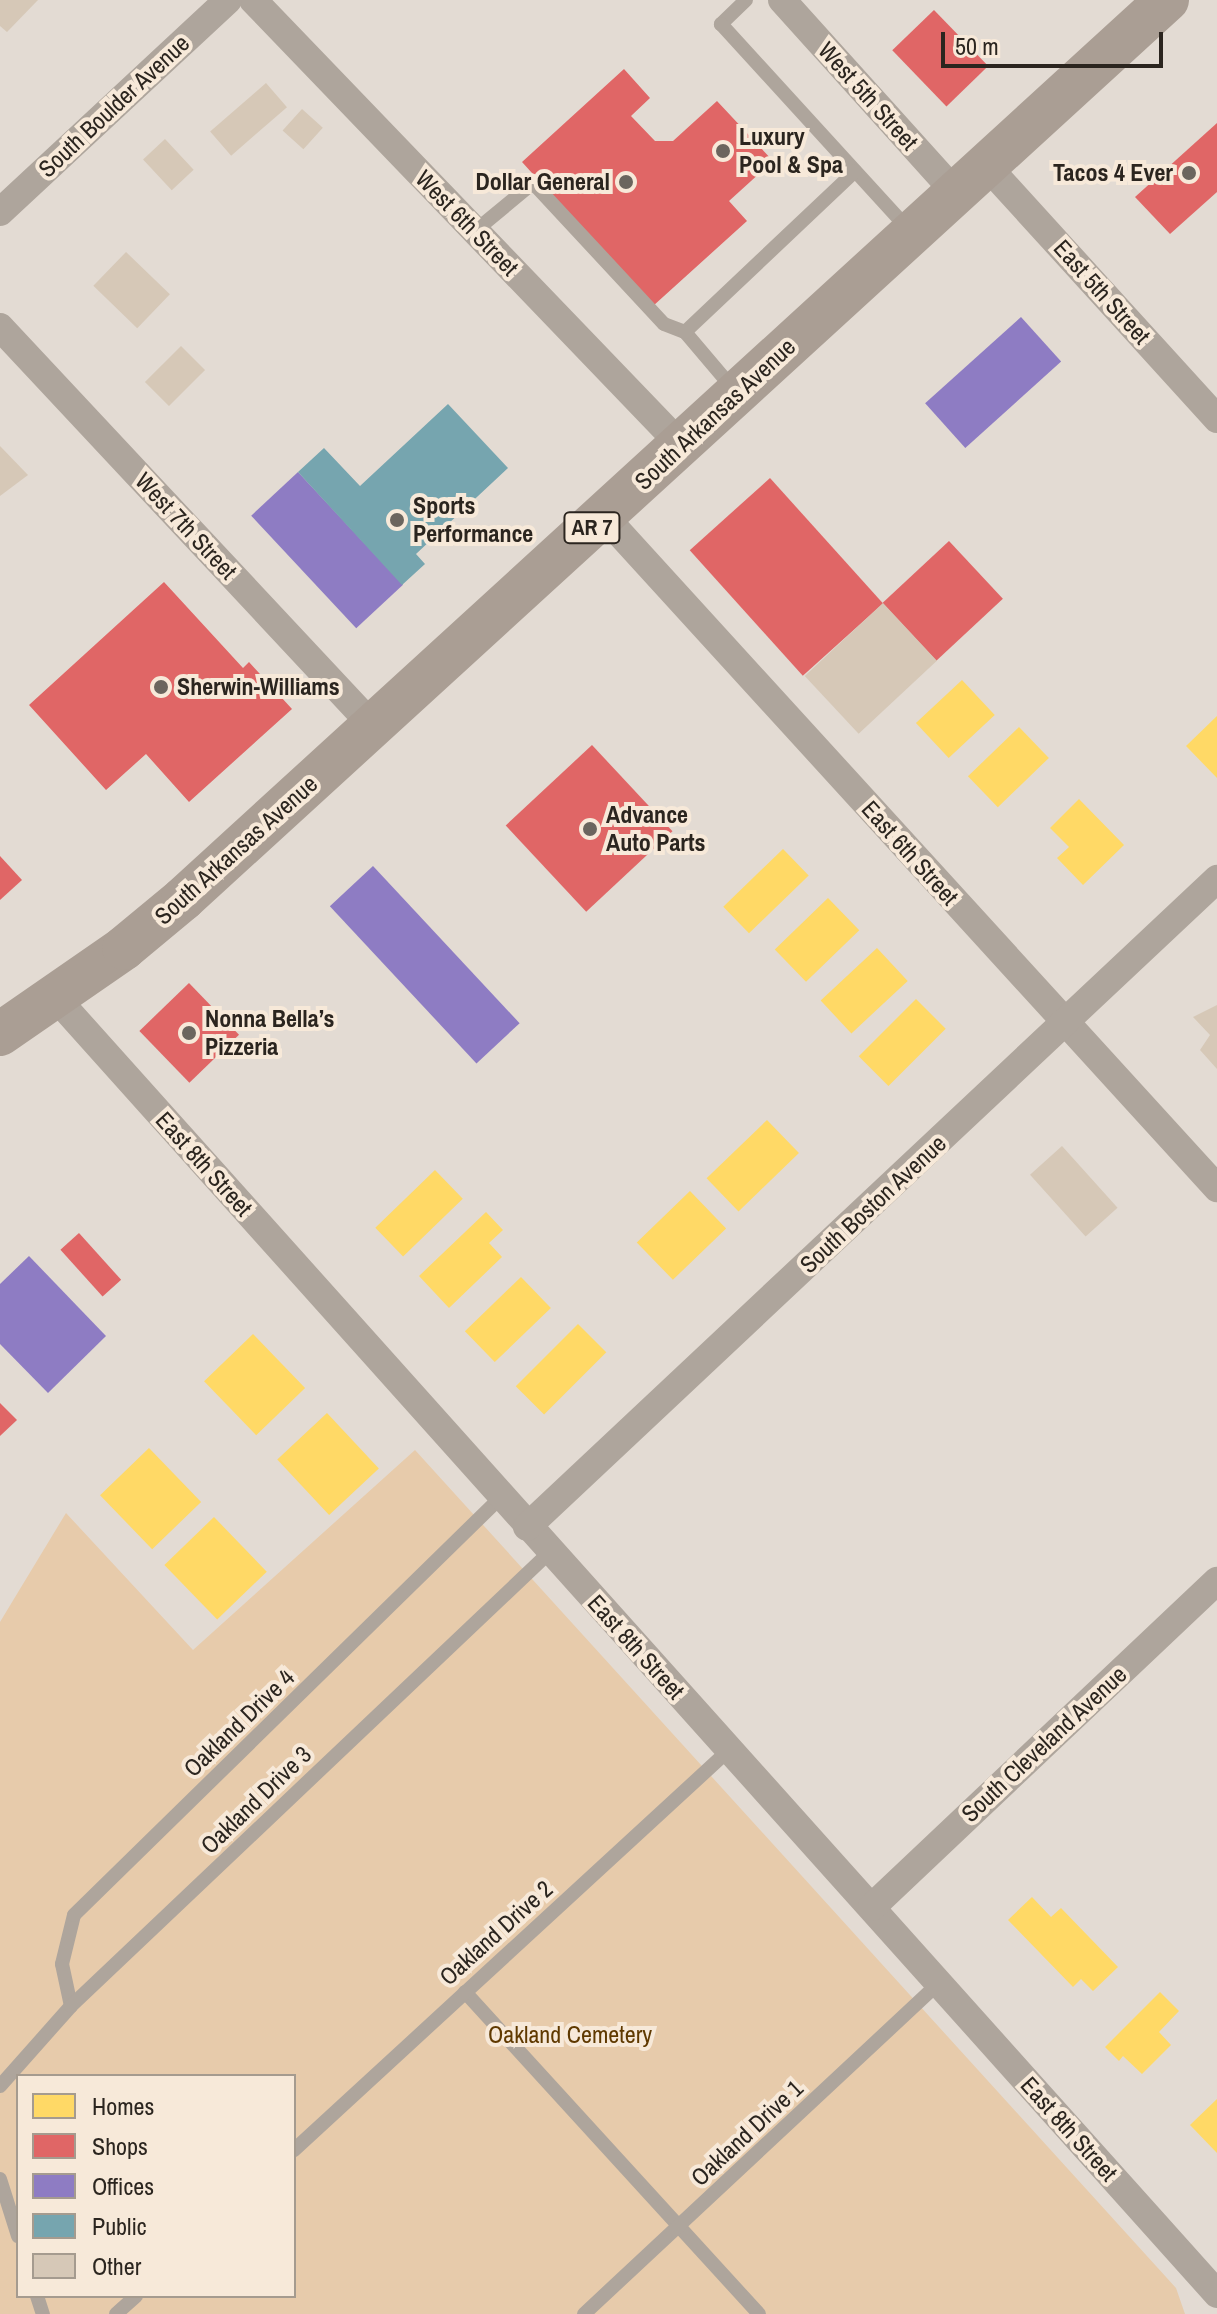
<!DOCTYPE html>
<html>
<head>
<meta charset="utf-8">
<style>
	body { margin:0 }
	#map { position:relative; width:1217px; height:2314px; overflow:hidden; background:#e3dbd3; font-family:"Archivo Narrow",sans-serif }
	div>[style] { position:absolute }
	[style*='--x'] { left:calc(var(--x)*1px); top:calc(var(--y)*1px); width:calc(var(--w)*1px); rotate:calc(var(--a)*1deg) }
	.green>* { inset:0; background:#e7cbab }
	.homes>* { inset:0; background:#ffd966; transform-origin:0 0 }
	.shops>* { inset:0; background:#e06666; transform-origin:0 0 }
	.offices>* { inset:0; background:#8e7cc3; transform-origin:0 0 }
	.public>* { inset:0; background:#76a5af }
	.building>* { inset:0; background:#d6c8b7; transform-origin:0 0 }
	.service>* { height:14px; margin:-7px; padding:0 7px; transform-origin:7px; border-radius:7px; background:#aea59c }
	.minor>* { height:28px; margin:-14px; padding:0 14px; transform-origin:14px; border-radius:14px; background:#aea59c }
	.trunk>* { height:44px; margin:-22px; padding:0 22px; transform-origin:22px; border-radius:22px; background:#aa9e94 }
	.dots>* { width:22px; height:22px; translate:-50% -50%; box-sizing:border-box; border:4px solid #f7e9d9; border-radius:50% }
	span { translate:-50% -50%; white-space:nowrap; text-align:center; line-height:1.15; -webkit-text-stroke:8px #f7e9d9; paint-order:stroke }
	.shield-label span { padding:2px 6px; background:#f7e9d9; border:2px solid; border-radius:6px; -webkit-text-stroke-width:0 }
	.shield-label { font-size:22px; color:#2b251f; font-weight:700 }
	.street-label { font-size:24px; color:#2b251f }
	.poi-label { font-size:24px; color:#2b251f; font-weight:700 }
	.left { translate:0 -50%; text-align:left }
	.right { translate:-100% -50%; text-align:right }
	.park-label { font-size:24px; color:#5f3900 }
	.legend { position:absolute; left:16px; top:2074px; width:280px; height:224px; box-sizing:border-box; background:#f7e9d9; border:2px solid #a59b8f; margin:0; padding:10px 14px; list-style:none; font-size:24px; color:#2b251f }
	.legend li { display:flex; align-items:center; gap:16px; height:40px }
	.legend b { width:40px; border:2px solid #a59b8f }
	.scale { position:absolute; left:941px; top:32px; width:222px; height:36px; box-sizing:border-box; border:4px solid #2b251f; border-top:0; padding-left:10px; font-size:24px; line-height:28px; white-space:nowrap; color:#2b251f; -webkit-text-stroke:6px #f7e9d9; paint-order:stroke }
</style>
</head>
<body>
<div id="map">
	<div class="green">
		<i style="clip-path:polygon(evenodd,415px 1450px,1176px 2288px,1185px 2314px,0 2314px,0 1622px,66px 1513px,193px 1650px,415px 1450px,18px 2076px,294px 2076px,294px 2296px,18px 2296px,18px 2076px)"></i>
	</div>
	<div class="homes">
		<i style="left:962px;top:680px;width:48px;height:63px;rotate:47deg"></i>
		<i style="clip-path:polygon(1217px 716px,1217px 778px,1186px 746px)"></i>
		<i style="left:1019px;top:727px;width:43px;height:71px;rotate:46deg"></i>
		<i style="clip-path:polygon(1079px 799px,1124px 845px,1083px 885px,1057px 858px,1069px 847px,1050px 828px)"></i>
		<i style="left:783px;top:849px;width:37px;height:83px;rotate:46deg"></i>
		<i style="left:828px;top:898px;width:45px;height:74px;rotate:46deg"></i>
		<i style="left:877px;top:948px;width:45px;height:77px;rotate:47deg"></i>
		<i style="left:916px;top:999px;width:42px;height:81px;rotate:45deg"></i>
		<i style="left:767px;top:1120px;width:46px;height:84px;rotate:46deg"></i>
		<i style="left:435px;top:1170px;width:40px;height:83px;rotate:46deg"></i>
		<i style="left:690px;top:1191px;width:52px;height:74px;rotate:46deg"></i>
		<i style="clip-path:polygon(486px 1212px,503px 1230px,489px 1243px,502px 1257px,449px 1308px,419px 1276px)"></i>
		<i style="left:521px;top:1277px;width:43px;height:78px;rotate:46deg"></i>
		<i style="left:578px;top:1324px;width:40px;height:88px;rotate:45deg"></i>
		<i style="left:253px;top:1334px;width:75px;height:68px;rotate:46deg"></i>
		<i style="left:327px;top:1413px;width:76px;height:68px;rotate:47deg"></i>
		<i style="left:149px;top:1448px;width:75px;height:68px;rotate:46deg"></i>
		<i style="left:214px;top:1517px;width:76px;height:69px;rotate:46deg"></i>
		<i style="clip-path:polygon(1032px 1897px,1051px 1917px,1061px 1908px,1118px 1967px,1093px 1991px,1081px 1979px,1073px 1987px,1008px 1920px)"></i>
		<i style="clip-path:polygon(1160px 1992px,1179px 2011px,1159px 2032px,1171px 2045px,1142px 2074px,1123px 2056px,1119px 2061px,1105px 2047px)"></i>
		<i style="clip-path:polygon(1217px 2099px,1217px 2153px,1190px 2125px)"></i>
	</div>
	<div class="shops">
		<i style="left:934px;top:10px;width:78px;height:58px;rotate:46deg"></i>
		<i style="clip-path:polygon(624px 69px,650px 98px,631px 116px,655px 141px,673px 141px,717px 101px,773px 161px,729px 201px,747px 221px,653px 306px,522px 162px)"></i>
		<i style="clip-path:polygon(1217px 123px,1217px 192px,1170px 234px,1135px 197px)"></i>
		<i style="left:770px;top:478px;width:169px;height:108px;rotate:48deg"></i>
		<i style="left:949px;top:541px;width:79px;height:91px;rotate:47deg"></i>
		<i style="clip-path:polygon(164px 582px,243px 668px,249px 662px,292px 709px,189px 802px,146px 754px,106px 790px,29px 705px)"></i>
		<i style="left:592px;top:745px;width:118px;height:118px;rotate:47deg"></i>
		<i style="clip-path:polygon(0 856px,22px 880px,0 900px)"></i>
		<i style="left:189px;top:983px;width:72px;height:69px;rotate:46deg"></i>
		<i style="left:79px;top:1233px;width:63px;height:25px;rotate:48deg"></i>
		<i style="clip-path:polygon(0 1403px,17px 1420px,0 1436px)"></i>
	</div>
	<div class="offices">
		<i style="left:1021px;top:317px;width:60px;height:129px;rotate:48deg"></i>
		<i style="left:298px;top:472px;width:154px;height:64px;rotate:47deg"></i>
		<i style="left:373px;top:866px;width:215px;height:59px;rotate:47deg"></i>
		<i style="clip-path:polygon(29px 1256px,106px 1336px,48px 1393px,0 1344px,0 1284px)"></i>
	</div>
	<div class="public">
		<i style="clip-path:polygon(448px 404px,508px 468px,416px 554px,425px 564px,402px 585px,298px 472px,324px 448px,360px 486px)"></i>
	</div>
	<div class="building">
		<i style="clip-path:polygon(0 0,38px 0,7px 32px,0 26px)"></i>
		<i style="left:266px;top:83px;width:32px;height:74px;rotate:49deg"></i>
		<i style="left:302px;top:109px;width:28px;height:29px;rotate:42deg"></i>
		<i style="left:165px;top:139px;width:42px;height:30px;rotate:47deg"></i>
		<i style="left:126px;top:252px;width:61px;height:47px;rotate:44deg"></i>
		<i style="left:181px;top:346px;width:34px;height:51px;rotate:45deg"></i>
		<i style="clip-path:polygon(0 446px,28px 475px,0 496px)"></i>
		<i style="left:883px;top:603px;width:79px;height:107px;rotate:47deg"></i>
		<i style="clip-path:polygon(1217px 1005px,1217px 1069px,1200px 1050px,1210px 1035px,1193px 1017px)"></i>
		<i style="left:1062px;top:1146px;width:83px;height:43px;rotate:48deg"></i>
	</div>
	<div class="service">
		<i style="--x:746;--y:0;--w:35;--a:136"></i>
		<i style="--x:721;--y:24;--w:280;--a:47.6"></i>
		<i style="--x:475;--y:231;--w:75;--a:-39.6"></i>
		<i style="--x:533;--y:183;--w:192;--a:47.1"></i>
		<i style="--x:664;--y:324;--w:22;--a:21"></i>
		<i style="--x:735;--y:391;--w:77;--a:-130.3"></i>
		<i style="--x:685;--y:332;--w:234;--a:-43.4"></i>
		<i style="--x:465;--y:1992;--w:436;--a:47.6"></i>
		<i style="--x:71;--y:2006;--w:43;--a:-102.1"></i>
		<i style="--x:62;--y:1964;--w:50;--a:-76.2"></i>
		<i style="--x:74;--y:1915;--w:598;--a:-44.39"></i>
		<i style="--x:0;--y:2086;--w:107;--a:-48.4"></i>
		<i style="--x:71;--y:2006;--w:660;--a:-43.47"></i>
		<i style="--x:294;--y:2150;--w:591;--a:-42.6"></i>
		<i style="--x:0;--y:2179;--w:60;--a:72.5"></i>
		<i style="--x:37;--y:2296;--w:19;--a:72"></i>
		<i style="--x:116;--y:2314;--w:27;--a:-42"></i>
		<i style="--x:584;--y:2314;--w:485;--a:-43"></i>
	</div>
	<div class="minor">
		<i style="--x:253;--y:0;--w:617;--a:46.12"></i>
		<i style="--x:782;--y:0;--w:258;--a:48"></i>
		<i style="--x:987;--y:166;--w:342;--a:47.7"></i>
		<i style="--x:0;--y:212;--w:311;--a:-42.9"></i>
		<i style="--x:0;--y:327;--w:546;--a:46.93"></i>
		<i style="--x:604;--y:516;--w:910;--a:47.63"></i>
		<i style="--x:56;--y:998;--w:1740;--a:48.14"></i>
		<i style="--x:527;--y:1527;--w:947;--a:-43.2"></i>
		<i style="--x:872;--y:1907;--w:475;--a:-43.4"></i>
	</div>
	<div class="trunk">
		<i style="--x:0;--y:1034;--w:151;--a:-34.7"></i>
		<i style="--x:124;--y:948;--w:77;--a:-39.7"></i>
		<i style="--x:183;--y:899;--w:1333;--a:-42.42"></i>
	</div>
	<div class="dots">
		<i style="left:723px;top:151px;background:#6b655e"></i>
		<i style="left:1189px;top:173px;background:#6b655e"></i>
		<i style="left:626px;top:182px;background:#6b655e"></i>
		<i style="left:397px;top:520px;background:#6b655e"></i>
		<i style="left:161px;top:687px;background:#6b655e"></i>
		<i style="left:590px;top:829px;background:#6b655e"></i>
		<i style="left:189px;top:1033px;background:#6b655e"></i>
	</div>
	<div class="shield-label">
		<span style="left:592px;top:528px">AR 7</span>
	</div>
	<div class="street-label">
		<span style="left:868px;top:96px;rotate:48deg">West 5th Street</span>
		<span style="left:114px;top:106px;rotate:-43deg">South Boulder Avenue</span>
		<span style="left:467px;top:223px;rotate:46deg">West 6th Street</span>
		<span style="left:1102px;top:292px;rotate:48deg">East 5th Street</span>
		<span style="left:715px;top:414px;rotate:-43deg">South Arkansas Avenue</span>
		<span style="left:186px;top:526px;rotate:47deg">West 7th Street</span>
		<span style="left:236px;top:850px;rotate:-42deg">South Arkansas Avenue</span>
		<span style="left:910px;top:853px;rotate:48deg">East 6th Street</span>
		<span style="left:204px;top:1164px;rotate:48deg">East 8th Street</span>
		<span style="left:873px;top:1204px;rotate:-43deg">South Boston Avenue</span>
		<span style="left:636px;top:1647px;rotate:48deg">East 8th Street</span>
		<span style="left:239px;top:1723px;rotate:-44deg">Oakland Drive 4</span>
		<span style="left:1044px;top:1744px;rotate:-43deg">South Cleveland Avenue</span>
		<span style="left:256px;top:1800px;rotate:-44deg">Oakland Drive 3</span>
		<span style="left:496px;top:1933px;rotate:-42deg">Oakland Drive 2</span>
		<span style="left:1069px;top:2129px;rotate:48deg">East 8th Street</span>
		<span style="left:747px;top:2133px;rotate:-43deg">Oakland Drive 1</span>
	</div>
	<div class="poi-label">
		<span class="left" style="left:739px;top:151px">Luxury<br>Pool &amp; Spa</span>
		<span class="right" style="left:1173px;top:173px">Tacos 4 Ever</span>
		<span class="right" style="left:610px;top:182px">Dollar General</span>
		<span class="left" style="left:413px;top:520px">Sports<br>Performance</span>
		<span class="left" style="left:177px;top:687px">Sherwin-Williams</span>
		<span class="left" style="left:606px;top:829px">Advance<br>Auto Parts</span>
		<span class="left" style="left:205px;top:1033px">Nonna Bella’s<br>Pizzeria</span>
	</div>
	<div class="park-label">
		<span style="left:570px;top:2035px">Oakland Cemetery</span>
	</div>
	<ul class="legend">
	<li><b style="height:22px;background:#ffd966"></b>Homes</li>
	<li><b style="height:22px;background:#e06666"></b>Shops</li>
	<li><b style="height:22px;background:#8e7cc3"></b>Offices</li>
	<li><b style="height:22px;background:#76a5af"></b>Public</li>
	<li><b style="height:22px;background:#d6c8b7"></b>Other</li>
	</ul>
	<div class="scale">50 m</div>
</div>
</body>
</html>
